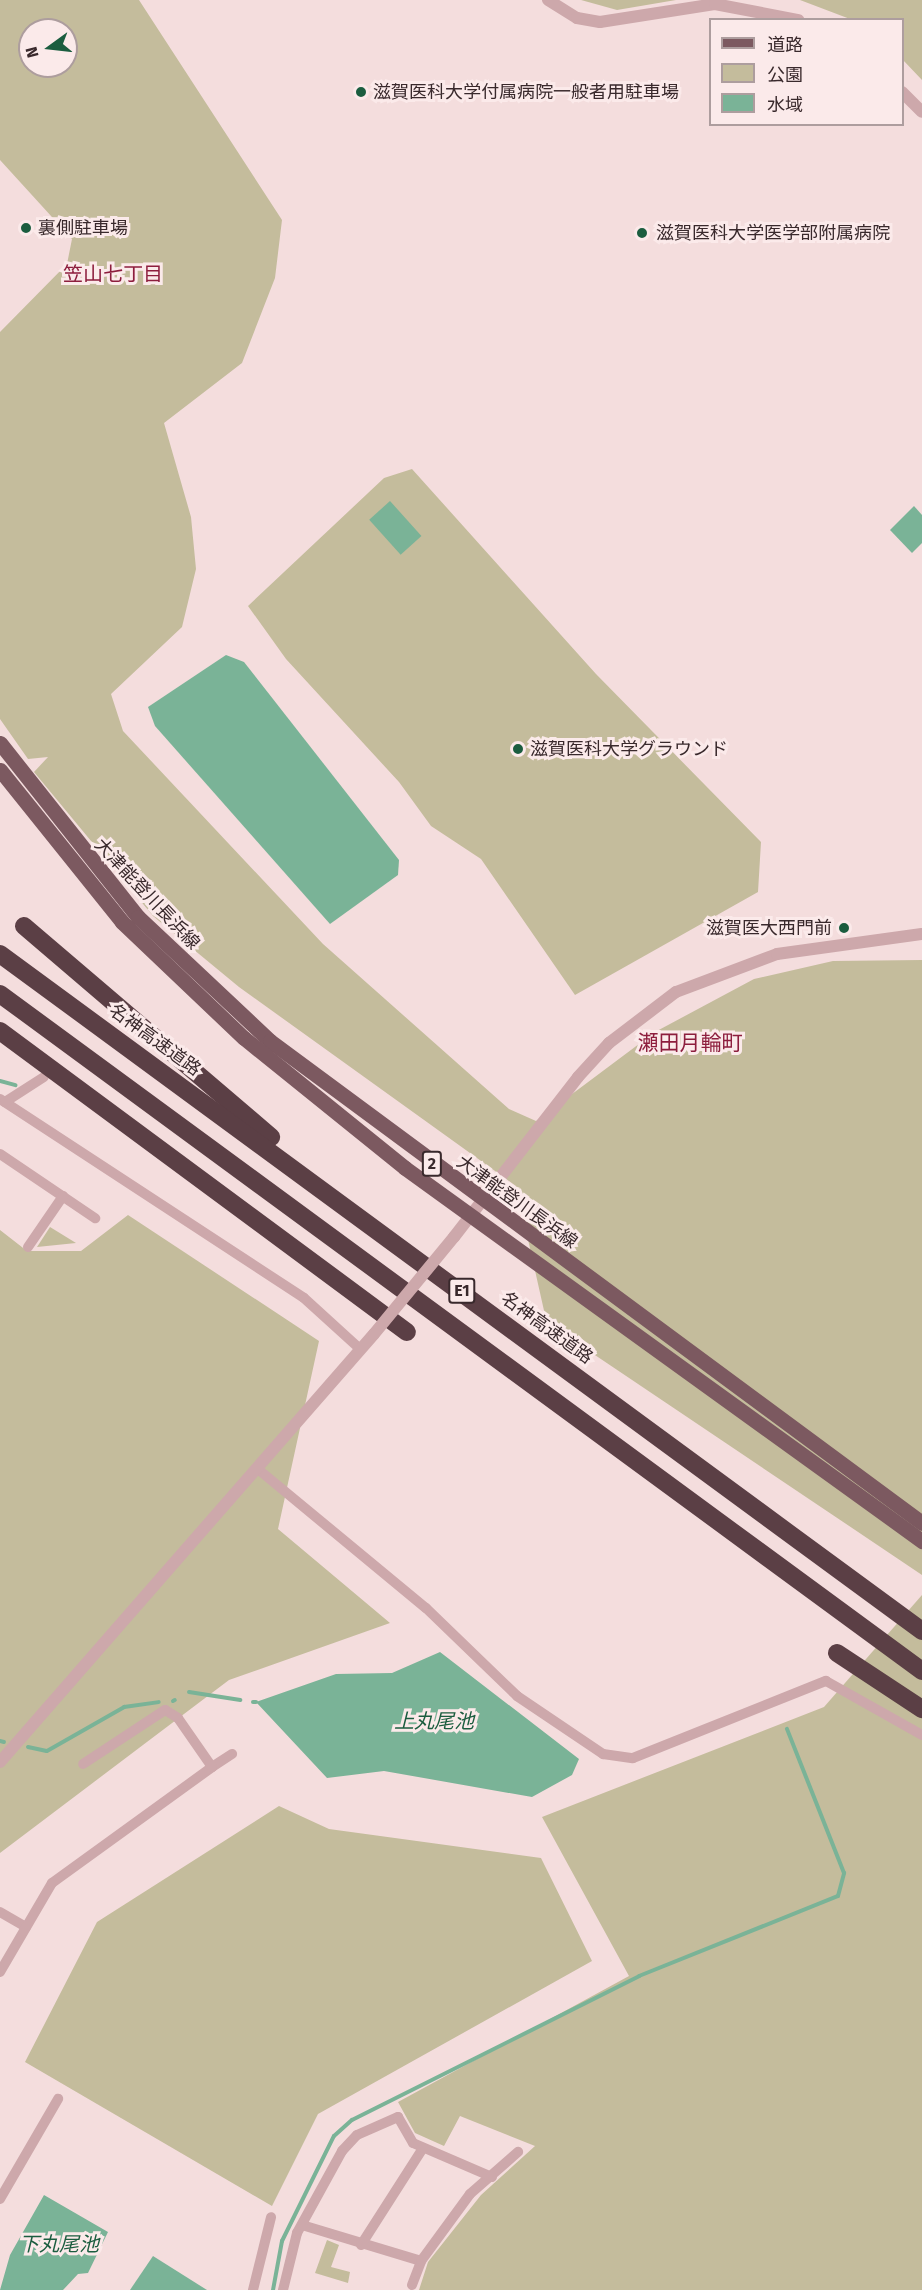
<!DOCTYPE html>
<html>
<head>
<meta charset="utf-8">
<style>
	body { margin:0 }
	#map { position:relative; width:922px; height:2290px; overflow:hidden; background:#f4dddd; font-family:"Fira Sans","Noto Sans JP",sans-serif }
	div>[style] { position:absolute }
	[style*='--x'] { left:calc(var(--x)*1px); top:calc(var(--y)*1px); width:calc(var(--w)*1px); rotate:calc(var(--a)*1deg) }
	.green>* { inset:0; background:#c4bc9c }
	.water>* { inset:0; background:#7ab397; transform-origin:0 0 }
	.stream>* { height:4px; margin:-2px; padding:0 2px; transform-origin:2px; border-radius:2px; background:#7ab397 }
	.minor>* { height:10px; margin:-5px; padding:0 5px; transform-origin:5px; border-radius:5px; background:#cda8ab }
	.tertiary>* { height:12px; margin:-6px; padding:0 6px; transform-origin:6px; border-radius:6px; background:#cda8ab }
	.primary>* { height:15px; margin:-7.5px; padding:0 7.5px; transform-origin:7.5px; border-radius:7.5px; background:#7c5960 }
	.motorway>* { height:18px; margin:-9px; padding:0 9px; transform-origin:9px; border-radius:9px; background:#5b3f45 }
	.tertiary-bridge>* { height:12px; margin:-6px; padding:0 6px; transform-origin:6px; border-radius:6px; background:#cda8ab }
	.dots>* { width:16px; height:16px; translate:-50% -50%; box-sizing:border-box; border:3px solid #fbeaea; border-radius:50% }
	span { translate:-50% -50%; white-space:nowrap; text-align:center; line-height:1.15; -webkit-text-stroke:6px #fbeaea; paint-order:stroke }
	.shield-label span { padding:2px 4px; background:#fbeaea; border:2px solid; border-radius:4px; -webkit-text-stroke-width:0 }
	.shield-label { font-size:16px; color:#39292c; font-weight:700 }
	.poi-label { font-size:18px; color:#39292c }
	.left { translate:0 -50%; text-align:left }
	.right { translate:-100% -50%; text-align:right }
	.street-label { font-size:18px; color:#39292c }
	.neighbourhood-label { font-size:20px; color:#8d1d3d }
	.water-label { font-size:20px; color:#1b5d3f; font-style:italic }
	.quarter-label { font-size:21px; color:#8d1d3d }
	.legend { position:absolute; left:709px; top:18px; width:195px; height:108px; box-sizing:border-box; background:#fbeaea; border:2px solid #ad9d9e; margin:0; padding:8px 10px; list-style:none; font-size:18px; color:#39292c }
	.legend li { display:flex; align-items:center; gap:12px; height:30px }
	.legend b { width:30px; border:2px solid #ad9d9e }
	.north { position:absolute; left:18px; top:18px; width:60px; height:60px; box-sizing:border-box; background:#fbeaea; border:2px solid #ad9d9e; border-radius:50%; rotate:255deg; font-size:16px; font-weight:700; line-height:24px; text-align:center; color:#39292c }
	.north::after { content:''; display:block; margin:auto; width:21px; height:27px; background:#1b5d3f; clip-path:polygon(50% 0,100% 100%,50% 72%,0 100%) }
</style>
</head>
<body>
<div id="map">
	<div class="green">
		<i style="clip-path:polygon(evenodd,0 0,139px 0,282px 220px,275px 278px,242px 363px,164px 423px,191px 517px,196px 569px,182px 627px,111px 694px,123px 731px,323px 944px,509px 1109px,536px 1121px,655px 1032px,754px 979px,833px 961px,922px 960px,922px 1575px,586px 1349px,545px 1315px,516px 1186px,239px 987px,153px 916px,34px 772px,48px 757px,28px 759px,0 719px,0 332px,67px 264px,72px 239px,0 160px,0 0,30px 30px,66px 30px,66px 66px,30px 66px,30px 30px)"></i>
		<i style="clip-path:polygon(581px 0,676px 0,617px 10px)"></i>
		<i style="clip-path:polygon(800px 0,922px 0,922px 80px,903px 60px,902px 20px,850px 19px)"></i>
		<i style="clip-path:polygon(412px 469px,596px 674px,761px 842px,758px 892px,575px 995px,481px 859px,431px 826px,399px 782px,286px 659px,248px 606px,384px 478px)"></i>
		<i style="clip-path:polygon(128px 1215px,319px 1341px,278px 1529px,390px 1623px,229px 1680px,0 1853px,0 1230px,27px 1251px,81px 1251px)"></i>
		<i style="clip-path:polygon(50px 1227px,76px 1243px,37px 1247px)"></i>
		<i style="clip-path:polygon(922px 1595px,922px 2290px,419px 2290px,428px 2262px,481px 2195px,535px 2146px,460px 2116px,444px 2146px,415px 2133px,398px 2102px,629px 1976px,542px 1817px,824px 1707px)"></i>
		<i style="clip-path:polygon(279px 1806px,329px 1829px,541px 1858px,592px 1961px,318px 2114px,272px 2206px,25px 2062px,97px 1922px)"></i>
		<i style="clip-path:polygon(327px 2240px,339px 2245px,331px 2267px,350px 2272px,348px 2283px,315px 2273px)"></i>
	</div>
	<div class="water">
		<i style="left:390px;top:501px;width:47px;height:28px;rotate:48deg"></i>
		<i style="clip-path:polygon(914px 506px,922px 515px,922px 543px,912px 553px,890px 530px)"></i>
		<i style="clip-path:polygon(226px 655px,244px 662px,399px 860px,398px 875px,330px 924px,155px 726px,148px 707px)"></i>
		<i style="clip-path:polygon(440px 1652px,579px 1759px,572px 1775px,532px 1797px,384px 1771px,327px 1778px,256px 1702px,336px 1674px,392px 1673px)"></i>
		<i style="clip-path:polygon(44px 2195px,108px 2232px,88px 2273px,78px 2274px,63px 2290px,0 2290px,10px 2255px)"></i>
		<i style="clip-path:polygon(153px 2256px,207px 2290px,130px 2290px)"></i>
	</div>
	<div class="stream">
		<i style="--x:0;--y:1081;--w:16;--a:15"></i>
		<i style="--x:189;--y:1692;--w:52;--a:8.9"></i>
		<i style="--x:173;--y:1701;--w:2;--a:-27"></i>
		<i style="--x:253;--y:1702;--w:3;--a:0"></i>
		<i style="--x:0;--y:1741;--w:4;--a:14"></i>
		<i style="--x:28;--y:1747;--w:19;--a:12"></i>
		<i style="--x:47;--y:1751;--w:89;--a:-29.7"></i>
		<i style="--x:124;--y:1707;--w:35;--a:-8"></i>
		<i style="--x:273;--y:2290;--w:50;--a:-79.6"></i>
		<i style="--x:282;--y:2241;--w:117;--a:-63.7"></i>
		<i style="--x:334;--y:2136;--w:24;--a:-42"></i>
		<i style="--x:352;--y:2120;--w:321;--a:-26.6"></i>
		<i style="--x:639;--y:1976;--w:214;--a:-21.9"></i>
		<i style="--x:838;--y:1896;--w:24;--a:-75"></i>
		<i style="--x:844;--y:1873;--w:155;--a:-111.6"></i>
	</div>
	<div class="minor">
		<i style="--x:0;--y:1099;--w:363;--a:33.2"></i>
		<i style="--x:304;--y:1298;--w:76;--a:42.3"></i>
		<i style="--x:5;--y:1102;--w:46;--a:-32.7"></i>
		<i style="--x:0;--y:1154;--w:115;--a:34"></i>
		<i style="--x:28;--y:1247;--w:62;--a:-55.5"></i>
		<i style="--x:259;--y:1470;--w:217;--a:39.6"></i>
		<i style="--x:426;--y:1608;--w:127;--a:44"></i>
		<i style="--x:517;--y:1696;--w:104;--a:34"></i>
		<i style="--x:603;--y:1754;--w:30;--a:8"></i>
		<i style="--x:633;--y:1758;--w:208;--a:-21.8"></i>
		<i style="--x:826;--y:1681;--w:110;--a:29.4"></i>
		<i style="--x:212;--y:1767;--w:24;--a:-33"></i>
		<i style="--x:0;--y:1912;--w:30;--a:30"></i>
		<i style="--x:0;--y:1972;--w:103;--a:-59.7"></i>
		<i style="--x:52;--y:1883;--w:198;--a:-35.9"></i>
		<i style="--x:212;--y:1767;--w:60;--a:-124.8"></i>
		<i style="--x:178;--y:1718;--w:15;--a:-148"></i>
		<i style="--x:165;--y:1710;--w:98;--a:146.6"></i>
		<i style="--x:0;--y:2199;--w:116;--a:-59.9"></i>
		<i style="--x:302;--y:2225;--w:124;--a:16.8"></i>
		<i style="--x:361;--y:2245;--w:115;--a:-57.4"></i>
		<i style="--x:412;--y:2285;--w:26;--a:-69"></i>
		<i style="--x:421;--y:2261;--w:83;--a:-53.8"></i>
		<i style="--x:470;--y:2194;--w:64;--a:-41.2"></i>
		<i style="--x:253;--y:2290;--w:75;--a:-76.1"></i>
		<i style="--x:283;--y:2290;--w:59;--a:-76.2"></i>
		<i style="--x:297;--y:2233;--w:94;--a:-61.2"></i>
		<i style="--x:342;--y:2151;--w:22;--a:-47"></i>
		<i style="--x:357;--y:2135;--w:45;--a:-23.7"></i>
		<i style="--x:398;--y:2117;--w:30;--a:60"></i>
		<i style="--x:413;--y:2143;--w:86;--a:23.3"></i>
	</div>
	<div class="tertiary">
		<i style="--x:548;--y:0;--w:34;--a:32"></i>
		<i style="--x:577;--y:18;--w:23;--a:10"></i>
		<i style="--x:600;--y:22;--w:116;--a:-8.9"></i>
		<i style="--x:715;--y:4;--w:85;--a:10.9"></i>
		<i style="--x:902;--y:92;--w:28;--a:45"></i>
		<i style="--x:454;--y:1237;--w:202;--a:-52.2"></i>
		<i style="--x:578;--y:1077;--w:46;--a:-47.6"></i>
		<i style="--x:609;--y:1043;--w:84;--a:-37.3"></i>
		<i style="--x:676;--y:992;--w:108;--a:-20.6"></i>
		<i style="--x:777;--y:954;--w:146;--a:-7.9"></i>
		<i style="--x:0;--y:1762;--w:568;--a:-48.85"></i>
	</div>
	<div class="primary">
		<i style="--x:0;--y:743;--w:222;--a:51.6"></i>
		<i style="--x:138;--y:917;--w:181;--a:43.2"></i>
		<i style="--x:270;--y:1041;--w:811;--a:36.47"></i>
		<i style="--x:0;--y:770;--w:195;--a:51.2"></i>
		<i style="--x:122;--y:922;--w:168;--a:43.6"></i>
		<i style="--x:244;--y:1038;--w:207;--a:38.9"></i>
		<i style="--x:405;--y:1168;--w:638;--a:35.81"></i>
	</div>
	<div class="motorway">
		<i style="--x:24;--y:926;--w:325;--a:40.5"></i>
		<i style="--x:0;--y:954;--w:1144;--a:36.29"></i>
		<i style="--x:0;--y:994;--w:1144;--a:36.29"></i>
		<i style="--x:0;--y:1031;--w:506;--a:36.49"></i>
		<i style="--x:837;--y:1653;--w:102;--a:33.4"></i>
	</div>
	<div class="tertiary-bridge">
		<i style="--x:374;--y:1334;--w:126;--a:-50.5"></i>
	</div>
	<div class="dots">
		<i style="left:361px;top:92px;background:#1b5d3f"></i>
		<i style="left:26px;top:228px;background:#1b5d3f"></i>
		<i style="left:642px;top:233px;background:#1b5d3f"></i>
		<i style="left:518px;top:749px;background:#1b5d3f"></i>
		<i style="left:844px;top:928px;background:#1b5d3f"></i>
	</div>
	<div class="shield-label">
		<span style="left:432px;top:1164px">2</span>
		<span style="left:462px;top:1291px">E1</span>
	</div>
	<div class="poi-label">
		<span class="left" style="left:373px;top:92px">滋賀医科大学付属病院一般者用駐車場</span>
		<span class="left" style="left:38px;top:228px">裏側駐車場</span>
		<span class="left" style="left:656px;top:233px">滋賀医科大学医学部附属病院</span>
		<span class="left" style="left:530px;top:749px">滋賀医科大学グラウンド</span>
		<span class="right" style="left:832px;top:928px">滋賀医大西門前</span>
	</div>
	<div class="street-label">
		<span style="left:147px;top:894px;rotate:47deg">大津能登川長浜線</span>
		<span style="left:155px;top:1040px;rotate:36deg">名神高速道路</span>
		<span style="left:517px;top:1202px;rotate:36deg">大津能登川長浜線</span>
		<span style="left:547px;top:1328px;rotate:36deg">名神高速道路</span>
	</div>
	<div class="neighbourhood-label">
		<span style="left:113px;top:274px">笠山七丁目</span>
	</div>
	<div class="water-label">
		<span style="left:434px;top:1721px">上丸尾池</span>
		<span style="left:59px;top:2244px">下丸尾池</span>
	</div>
	<div class="quarter-label">
		<span style="left:690px;top:1043px">瀬田月輪町</span>
	</div>
	<ul class="legend">
	<li><b style="height:8px;background:#7c5960"></b>道路</li>
	<li><b style="height:16px;background:#c4bc9c"></b>公園</li>
	<li><b style="height:16px;background:#7ab397"></b>水域</li>
	</ul>
	<div class="north">N</div>
</div>
</body>
</html>
